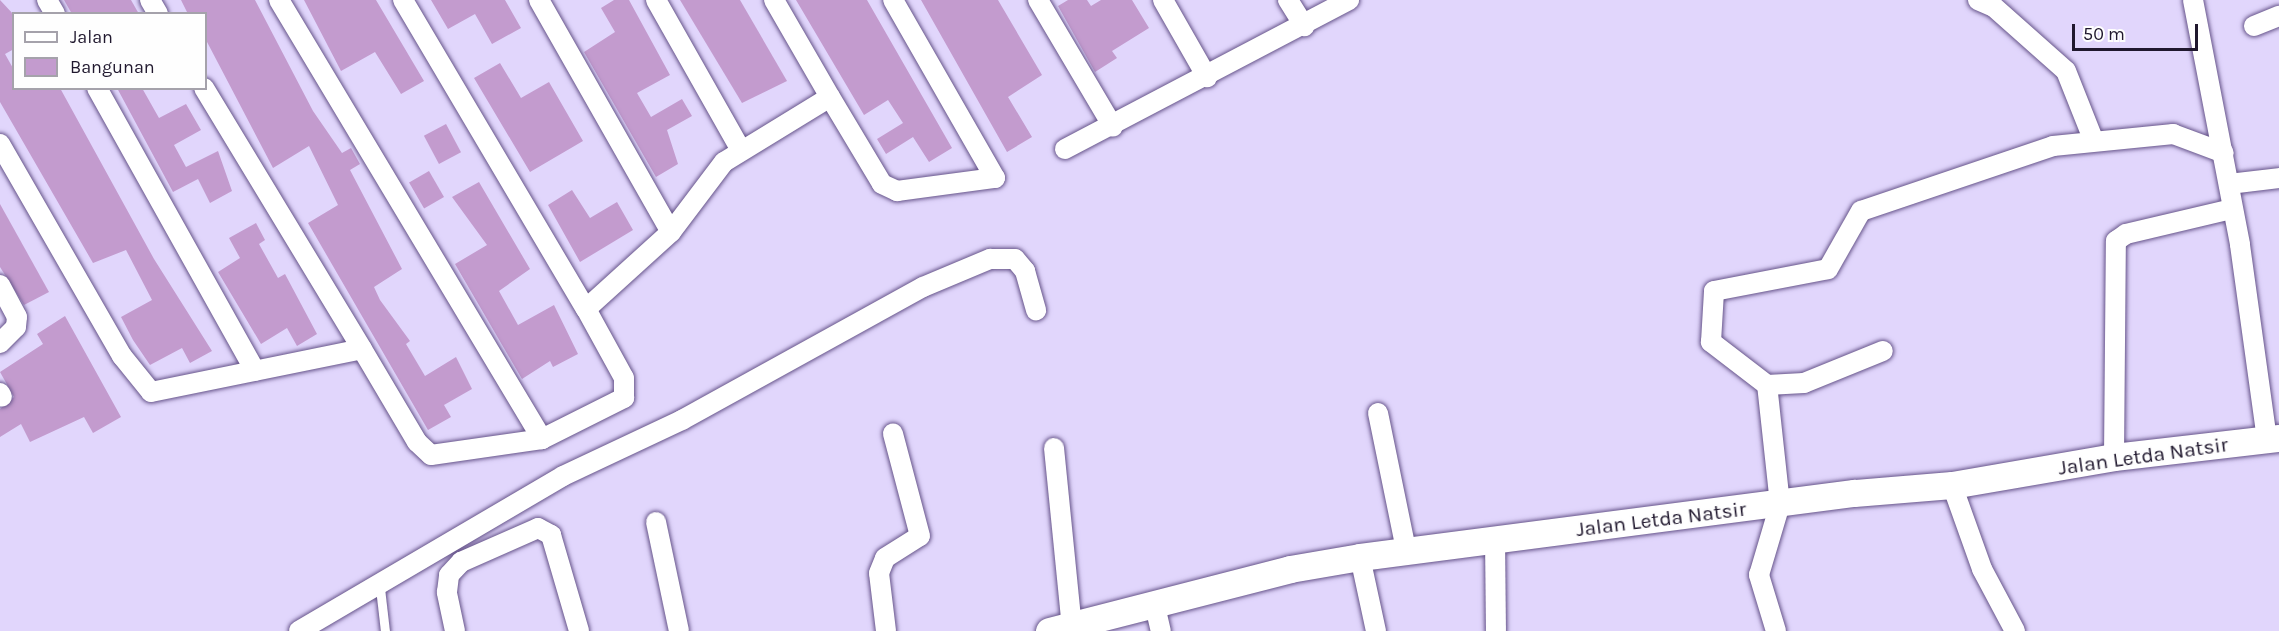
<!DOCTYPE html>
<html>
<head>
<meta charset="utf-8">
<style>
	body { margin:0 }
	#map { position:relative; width:2279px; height:631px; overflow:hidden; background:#e1d6fc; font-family:Karla,sans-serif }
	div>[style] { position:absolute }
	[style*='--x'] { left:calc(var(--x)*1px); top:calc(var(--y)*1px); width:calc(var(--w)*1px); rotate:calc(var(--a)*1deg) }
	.building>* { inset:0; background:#c39bce; transform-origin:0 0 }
	.roads { filter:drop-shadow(0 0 2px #66548a) drop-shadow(0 0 2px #66548a) }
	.lane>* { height:9px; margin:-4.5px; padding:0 4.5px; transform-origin:4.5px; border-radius:4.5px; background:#fff }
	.street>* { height:20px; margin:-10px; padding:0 10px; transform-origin:10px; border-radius:10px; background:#fff }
	.secondary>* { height:27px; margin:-13.5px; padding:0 13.5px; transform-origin:13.5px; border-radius:13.5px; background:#fff }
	span { translate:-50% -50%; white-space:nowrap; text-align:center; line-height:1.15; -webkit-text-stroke:4.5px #fefefe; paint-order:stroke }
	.street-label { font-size:21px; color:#20182e }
	.legend { position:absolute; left:12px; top:12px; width:195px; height:78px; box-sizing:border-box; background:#fefefe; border:2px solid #a5a2ab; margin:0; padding:8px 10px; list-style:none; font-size:18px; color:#20182e }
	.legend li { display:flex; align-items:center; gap:12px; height:30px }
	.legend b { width:30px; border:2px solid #a5a2ab }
	.scale { position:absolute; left:2072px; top:24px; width:126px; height:27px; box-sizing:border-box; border:3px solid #20182e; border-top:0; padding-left:8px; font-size:18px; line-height:21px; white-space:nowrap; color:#20182e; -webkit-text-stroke:4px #fefefe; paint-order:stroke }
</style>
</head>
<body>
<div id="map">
	<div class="building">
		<i style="clip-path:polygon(0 0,14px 15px,14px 49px,5px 54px,14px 70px,14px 88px,60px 88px,154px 259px,212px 351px,190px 363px,182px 348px,150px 365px,133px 340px,121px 317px,152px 300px,126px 250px,93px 263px,0 102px)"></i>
		<i style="clip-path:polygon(64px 0,131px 0,139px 14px,72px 14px)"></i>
		<i style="clip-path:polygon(181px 0,255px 0,313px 111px,342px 153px,351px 148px,360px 164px,350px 170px,402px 269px,374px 287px,380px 300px,410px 341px,406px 344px,425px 376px,456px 357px,472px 389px,444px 405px,451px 417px,428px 430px,308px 223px,338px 205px,309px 146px,273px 168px,206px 40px,206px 14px,188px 14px)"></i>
		<i style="clip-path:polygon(304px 0,376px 0,424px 81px,401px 94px,375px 52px,341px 71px)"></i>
		<i style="clip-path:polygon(431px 0,505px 0,521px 28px,492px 44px,475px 14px,448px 29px)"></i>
		<i style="clip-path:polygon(614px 0,629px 0,670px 75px,637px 93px,651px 117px,682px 99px,692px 116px,667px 130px,678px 164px,656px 177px,584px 52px,615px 32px,601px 8px)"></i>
		<i style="clip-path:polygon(680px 0,740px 0,787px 81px,742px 103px)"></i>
		<i style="clip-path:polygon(796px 0,867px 0,952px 148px,929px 162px,913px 137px,886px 154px,877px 139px,903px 123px,888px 100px,864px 115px)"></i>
		<i style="clip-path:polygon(921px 0,998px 0,1042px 75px,1008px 97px,1032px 137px,1007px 152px)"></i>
		<i style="clip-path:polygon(1068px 0,1087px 0,1091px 6px,1101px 0,1132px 0,1149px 28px,1112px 51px,1117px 58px,1095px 72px,1058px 6px)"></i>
		<i style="clip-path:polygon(500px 63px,521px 98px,549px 82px,583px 141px,530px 172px,474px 78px)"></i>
		<i style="clip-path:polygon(117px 88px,142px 88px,159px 118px,186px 104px,201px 130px,174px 145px,186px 167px,218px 151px,232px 191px,210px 203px,198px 179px,173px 192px)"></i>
		<i style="left:446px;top:124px;width:32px;height:25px;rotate:62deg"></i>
		<i style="left:429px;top:171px;width:30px;height:23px;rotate:60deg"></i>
		<i style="clip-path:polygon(479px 182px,530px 269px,499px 291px,518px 325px,554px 305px,578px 354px,553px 367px,550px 361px,522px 379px,455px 264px,487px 245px,452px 197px)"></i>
		<i style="clip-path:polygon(572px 190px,590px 218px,617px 202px,633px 230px,580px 262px,548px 205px)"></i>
		<i style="clip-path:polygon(0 204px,49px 292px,24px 305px,0 267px)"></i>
		<i style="clip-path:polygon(256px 223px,265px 240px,259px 244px,278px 278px,285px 274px,317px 334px,297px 346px,287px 328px,261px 344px,218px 272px,240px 258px,229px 238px)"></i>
		<i style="clip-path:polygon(65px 316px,121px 417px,93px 433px,84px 417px,30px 442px,21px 424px,0 437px,0 409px,14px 397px,0 372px,43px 344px,37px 334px)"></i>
	</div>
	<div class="roads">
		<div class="lane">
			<i style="--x:380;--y:588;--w:43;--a:83.4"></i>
		</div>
		<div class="street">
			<i style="--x:47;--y:0;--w:16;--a:60"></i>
			<i style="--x:150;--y:0;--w:16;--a:60"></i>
			<i style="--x:279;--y:0;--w:512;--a:59.07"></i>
			<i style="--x:403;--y:0;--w:359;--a:59.4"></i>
			<i style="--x:539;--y:0;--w:267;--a:60.4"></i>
			<i style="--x:656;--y:0;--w:172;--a:60.5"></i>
			<i style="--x:774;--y:0;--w:112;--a:60"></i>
			<i style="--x:1038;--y:0;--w:147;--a:59.4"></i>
			<i style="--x:1163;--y:0;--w:89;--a:60.3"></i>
			<i style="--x:1288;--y:0;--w:31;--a:58"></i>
			<i style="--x:1978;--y:0;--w:17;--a:24"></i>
			<i style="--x:1994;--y:7;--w:96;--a:41.6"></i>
			<i style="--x:2066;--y:71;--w:73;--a:68.3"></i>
			<i style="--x:2193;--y:0;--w:249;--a:79.1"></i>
			<i style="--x:2240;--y:245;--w:196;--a:82.1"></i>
			<i style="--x:2254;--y:26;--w:27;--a:-22"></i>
			<i style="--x:97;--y:88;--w:324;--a:60.8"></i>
			<i style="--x:204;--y:88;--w:305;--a:58.8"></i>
			<i style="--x:0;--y:144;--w:245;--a:60.1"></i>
			<i style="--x:122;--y:356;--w:46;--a:51.1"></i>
			<i style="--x:151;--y:392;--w:215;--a:-11.5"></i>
			<i style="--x:362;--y:349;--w:108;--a:59.4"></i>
			<i style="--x:417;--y:442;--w:19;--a:43"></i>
			<i style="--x:431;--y:455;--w:112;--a:-8.2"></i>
			<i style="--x:542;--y:439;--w:92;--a:-26.6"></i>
			<i style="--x:624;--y:398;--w:20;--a:-90"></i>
			<i style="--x:624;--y:378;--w:79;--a:-118.8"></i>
			<i style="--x:586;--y:309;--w:115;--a:-42.2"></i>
			<i style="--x:671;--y:232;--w:88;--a:-52.9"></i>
			<i style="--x:724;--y:162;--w:124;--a:-31.5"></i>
			<i style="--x:830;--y:97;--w:101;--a:59.1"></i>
			<i style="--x:882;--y:184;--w:17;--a:25"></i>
			<i style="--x:897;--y:191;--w:99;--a:-7.6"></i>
			<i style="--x:995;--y:178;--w:205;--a:-119.8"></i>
			<i style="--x:1065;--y:149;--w:321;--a:-27.7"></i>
			<i style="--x:2229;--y:184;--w:50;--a:-6.8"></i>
			<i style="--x:0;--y:285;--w:36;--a:62"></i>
			<i style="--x:17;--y:317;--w:10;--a:96"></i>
			<i style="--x:16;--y:327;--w:23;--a:135"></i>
			<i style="--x:1767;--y:385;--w:37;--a:-3"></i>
			<i style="--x:1804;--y:383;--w:85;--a:-22.1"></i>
			<i style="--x:0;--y:393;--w:4;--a:63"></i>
			<i style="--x:1378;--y:413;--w:140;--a:78.4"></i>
			<i style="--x:1054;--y:448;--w:180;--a:84.3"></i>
			<i style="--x:2114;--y:457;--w:216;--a:-89.5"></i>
			<i style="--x:2116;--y:241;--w:12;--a:-35"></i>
			<i style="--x:2126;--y:234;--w:109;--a:-13.3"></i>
			<i style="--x:1952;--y:485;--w:89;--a:70.3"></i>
			<i style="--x:1982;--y:569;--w:70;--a:62"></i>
			<i style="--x:656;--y:522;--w:111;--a:78.1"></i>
			<i style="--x:1495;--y:538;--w:93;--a:89.4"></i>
			<i style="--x:1360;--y:557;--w:76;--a:77.8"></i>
			<i style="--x:1155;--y:606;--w:26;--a:77"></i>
			<i style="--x:299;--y:631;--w:306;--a:-30.4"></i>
			<i style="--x:563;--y:476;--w:132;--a:-25.2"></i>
			<i style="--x:682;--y:420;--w:275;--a:-28.9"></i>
			<i style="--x:923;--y:287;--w:73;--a:-22.7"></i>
			<i style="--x:990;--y:259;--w:25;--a:0"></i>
			<i style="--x:1015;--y:259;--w:16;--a:50"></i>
			<i style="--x:1025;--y:271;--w:41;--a:74.2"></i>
			<i style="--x:455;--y:631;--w:40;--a:-102"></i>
			<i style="--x:447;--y:592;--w:17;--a:-83"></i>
			<i style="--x:449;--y:575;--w:18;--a:-47"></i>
			<i style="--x:461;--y:562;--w:84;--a:-23.8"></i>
			<i style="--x:538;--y:528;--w:15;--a:28"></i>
			<i style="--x:551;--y:535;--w:100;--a:73.7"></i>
			<i style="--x:886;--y:631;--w:58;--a:-96.9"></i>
			<i style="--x:879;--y:573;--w:16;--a:-68"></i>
			<i style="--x:885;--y:558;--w:41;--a:-32.2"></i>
			<i style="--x:920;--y:536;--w:106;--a:-104.8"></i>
			<i style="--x:1776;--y:631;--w:59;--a:-106.9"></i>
			<i style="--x:1759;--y:575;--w:74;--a:-73.5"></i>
			<i style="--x:1780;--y:504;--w:120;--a:-96.2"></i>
			<i style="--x:1767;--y:385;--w:71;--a:-142.5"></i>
			<i style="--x:1711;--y:342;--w:51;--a:-86.6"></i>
			<i style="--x:1714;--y:291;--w:116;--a:-10.9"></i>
			<i style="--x:1828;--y:269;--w:67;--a:-60.4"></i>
			<i style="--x:1861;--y:211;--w:203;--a:-18.7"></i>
			<i style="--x:2053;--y:146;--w:121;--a:-5.7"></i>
			<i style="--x:2173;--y:134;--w:54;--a:20.4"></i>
		</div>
		<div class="secondary">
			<i style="--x:1049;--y:631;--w:249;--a:-14.4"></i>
			<i style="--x:1290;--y:569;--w:71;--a:-9.7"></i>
			<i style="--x:1360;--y:557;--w:498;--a:-7.4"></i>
			<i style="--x:1854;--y:493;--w:98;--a:-4.7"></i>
			<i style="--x:1952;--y:485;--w:164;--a:-9.8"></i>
			<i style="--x:2114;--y:457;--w:166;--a:-6.6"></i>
		</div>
	</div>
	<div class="street-label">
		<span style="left:2143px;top:456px;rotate:-8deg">Jalan Letda Natsir</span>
		<span style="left:1661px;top:519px;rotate:-7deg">Jalan Letda Natsir</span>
	</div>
	<ul class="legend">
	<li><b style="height:8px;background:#fff"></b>Jalan</li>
	<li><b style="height:16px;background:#c39bce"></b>Bangunan</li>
	</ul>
	<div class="scale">50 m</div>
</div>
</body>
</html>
